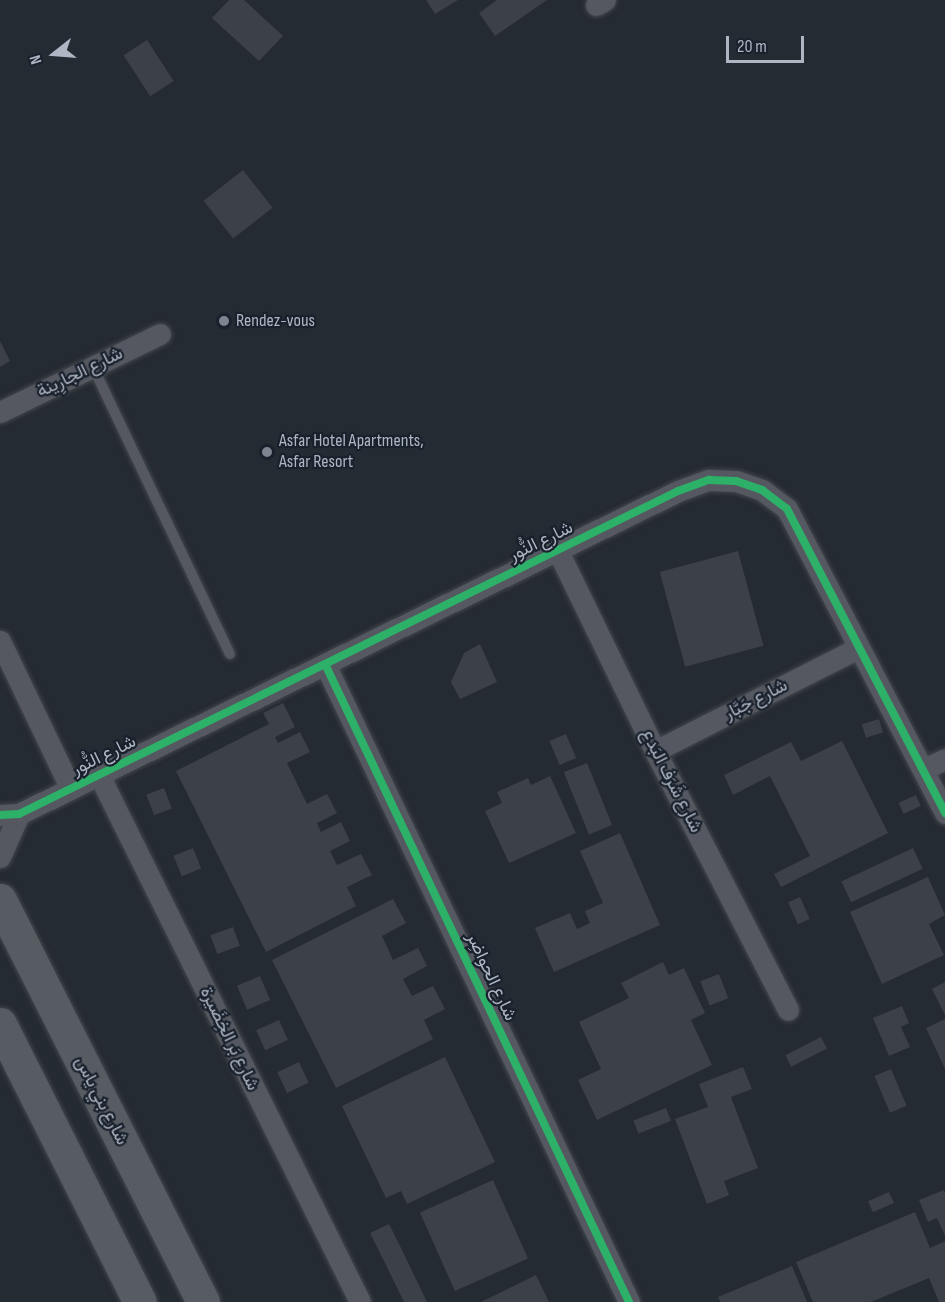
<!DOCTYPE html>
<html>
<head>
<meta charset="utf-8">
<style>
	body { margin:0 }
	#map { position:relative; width:945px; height:1302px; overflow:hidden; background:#252b32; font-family:"Sofia Sans Condensed",Vazirmatn,sans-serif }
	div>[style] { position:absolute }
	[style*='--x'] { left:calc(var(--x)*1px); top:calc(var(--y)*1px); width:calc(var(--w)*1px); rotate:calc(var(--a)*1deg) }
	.building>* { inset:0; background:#3c4047; transform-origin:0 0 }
	.roads { filter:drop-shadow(0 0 2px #42474c) drop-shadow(0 0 2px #42474c) }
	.lane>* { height:10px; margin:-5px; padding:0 5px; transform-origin:5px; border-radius:5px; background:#555860 }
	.street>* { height:21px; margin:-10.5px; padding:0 10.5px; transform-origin:10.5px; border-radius:10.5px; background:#555860 }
	.primary>* { height:33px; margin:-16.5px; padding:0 16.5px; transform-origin:16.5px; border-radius:16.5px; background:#575b62 }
	.cycleway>* { height:8px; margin:-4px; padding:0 4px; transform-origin:4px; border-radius:4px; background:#2db169 }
	.dots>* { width:16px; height:16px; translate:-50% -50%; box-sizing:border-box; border:3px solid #19212c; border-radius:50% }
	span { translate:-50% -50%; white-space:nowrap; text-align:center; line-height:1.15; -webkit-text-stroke:4.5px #19212c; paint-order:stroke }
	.poi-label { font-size:18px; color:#aeb6c4 }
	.left { translate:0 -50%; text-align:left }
	.street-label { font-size:18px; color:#aeb6c4 }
	.north { position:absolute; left:24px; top:24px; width:60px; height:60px; -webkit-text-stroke:4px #19212c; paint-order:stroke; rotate:253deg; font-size:16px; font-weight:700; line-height:24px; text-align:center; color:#aeb6c4 }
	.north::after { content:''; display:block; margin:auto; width:21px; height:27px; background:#aeb6c4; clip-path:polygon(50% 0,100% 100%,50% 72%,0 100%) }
	.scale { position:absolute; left:726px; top:36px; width:78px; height:27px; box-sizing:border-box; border:3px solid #aeb6c4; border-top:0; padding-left:8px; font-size:18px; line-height:21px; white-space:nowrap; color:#aeb6c4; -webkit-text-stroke:4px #19212c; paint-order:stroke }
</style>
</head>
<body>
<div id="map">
	<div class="building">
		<i style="clip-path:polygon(229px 0,244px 0,283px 36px,259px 61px,212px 18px)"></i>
		<i style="clip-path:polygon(426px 0,458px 0,435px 14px)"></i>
		<i style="clip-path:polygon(497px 0,547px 0,495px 36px,479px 13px)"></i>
		<i style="left:147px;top:40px;width:49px;height:28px;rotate:57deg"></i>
		<i style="left:243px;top:170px;width:48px;height:50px;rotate:52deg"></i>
		<i style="clip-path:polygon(0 341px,10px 361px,0 367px)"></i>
		<i style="left:738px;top:551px;width:98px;height:81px;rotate:75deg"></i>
		<i style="clip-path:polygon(480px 644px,497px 682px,460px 699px,451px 682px,464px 653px)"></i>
		<i style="clip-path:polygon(283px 703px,295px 727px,275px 737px,278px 743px,300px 732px,310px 752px,287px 763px,307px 804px,327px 794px,337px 813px,317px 823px,321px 832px,341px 822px,350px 841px,330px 851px,337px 865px,361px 854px,372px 875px,347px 887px,356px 906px,266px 952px,176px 771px,269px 724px,263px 713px)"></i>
		<i style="left:879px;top:719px;width:14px;height:18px;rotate:73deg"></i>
		<i style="left:566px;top:734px;width:26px;height:18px;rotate:67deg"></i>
		<i style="clip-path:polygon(842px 741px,888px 833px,781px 887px,774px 874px,810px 856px,770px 776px,733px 795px,724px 775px,791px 742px,801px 761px)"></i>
		<i style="left:587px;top:763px;width:67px;height:25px;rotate:68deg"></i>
		<i style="clip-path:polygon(550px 776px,576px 833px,509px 863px,485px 811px,502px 803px,497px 792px,528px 778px,531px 785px)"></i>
		<i style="left:164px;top:788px;width:22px;height:19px;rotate:69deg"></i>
		<i style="left:916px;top:795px;width:12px;height:19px;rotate:66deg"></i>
		<i style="clip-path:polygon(620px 833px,660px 925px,554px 972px,535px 928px,570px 913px,577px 929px,590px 923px,585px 911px,603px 903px,580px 851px)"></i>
		<i style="left:193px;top:848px;width:22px;height:21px;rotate:68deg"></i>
		<i style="left:913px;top:848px;width:23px;height:79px;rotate:65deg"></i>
		<i style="clip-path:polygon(928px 877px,945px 915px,929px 924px,944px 955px,882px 984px,850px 912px)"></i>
		<i style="left:800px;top:897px;width:24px;height:13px;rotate:66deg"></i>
		<i style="clip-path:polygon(393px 899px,406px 923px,382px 936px,393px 960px,418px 948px,427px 966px,403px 979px,412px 996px,433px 986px,445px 1009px,424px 1020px,433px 1039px,336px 1088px,272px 960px)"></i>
		<i style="left:233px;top:927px;width:20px;height:24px;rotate:70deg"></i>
		<i style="clip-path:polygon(663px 962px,669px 975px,684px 968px,705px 1013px,691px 1020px,712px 1065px,597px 1120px,578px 1080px,601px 1069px,579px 1022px,629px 998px,621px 983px)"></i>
		<i style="left:719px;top:974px;width:26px;height:20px;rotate:69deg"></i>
		<i style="left:260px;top:976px;width:26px;height:25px;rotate:67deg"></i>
		<i style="clip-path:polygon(945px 982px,945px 1015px,932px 989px)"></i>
		<i style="clip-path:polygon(902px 1006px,909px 1023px,901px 1027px,910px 1047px,889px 1056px,873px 1018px)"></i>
		<i style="clip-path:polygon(945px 1019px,945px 1069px,926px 1028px)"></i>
		<i style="left:279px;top:1020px;width:22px;height:25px;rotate:66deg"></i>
		<i style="left:821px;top:1037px;width:13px;height:40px;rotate:63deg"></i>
		<i style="clip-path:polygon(445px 1057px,495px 1162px,407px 1204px,401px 1191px,386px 1198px,342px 1106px)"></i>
		<i style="left:299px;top:1062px;width:23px;height:24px;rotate:65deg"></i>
		<i style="clip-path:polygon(743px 1067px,752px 1089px,731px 1097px,758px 1168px,724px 1181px,729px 1195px,707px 1204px,675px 1119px,708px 1107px,699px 1084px)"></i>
		<i style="left:891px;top:1069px;width:40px;height:18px;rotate:67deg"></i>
		<i style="left:666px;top:1108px;width:14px;height:35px;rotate:69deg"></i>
		<i style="left:493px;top:1180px;width:86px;height:80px;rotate:66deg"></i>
		<i style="clip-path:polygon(944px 1190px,945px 1193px,945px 1236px,937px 1218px,928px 1222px,919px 1200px)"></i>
		<i style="left:889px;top:1192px;width:12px;height:23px;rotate:66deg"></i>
		<i style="clip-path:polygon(915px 1212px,930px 1248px,945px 1241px,945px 1302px,939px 1302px,929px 1278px,871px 1302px,813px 1302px,796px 1262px)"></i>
		<i style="clip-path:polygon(389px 1224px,402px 1250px,427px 1302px,404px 1302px,383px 1259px,370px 1233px)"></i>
		<i style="clip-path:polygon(792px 1266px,807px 1302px,720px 1302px,718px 1297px)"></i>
		<i style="clip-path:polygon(536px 1275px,549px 1302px,481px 1302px)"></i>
	</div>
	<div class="roads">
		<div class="lane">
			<i style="--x:93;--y:367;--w:318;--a:64.5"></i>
		</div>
		<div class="street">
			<i style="--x:596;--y:5;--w:10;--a:-29"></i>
			<i style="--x:0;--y:412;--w:178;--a:-26"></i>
			<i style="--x:558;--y:551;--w:222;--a:64.1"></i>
			<i style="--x:655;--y:751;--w:291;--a:62.8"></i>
			<i style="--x:0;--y:641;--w:164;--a:64.4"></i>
			<i style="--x:325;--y:664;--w:707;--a:64.52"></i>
			<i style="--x:655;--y:751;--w:228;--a:-26.9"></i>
			<i style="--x:924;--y:769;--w:23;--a:-25"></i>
			<i style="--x:99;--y:775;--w:588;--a:63.65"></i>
			<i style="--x:0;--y:815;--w:19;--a:-3"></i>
			<i style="--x:19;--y:814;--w:734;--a:-26.11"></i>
			<i style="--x:678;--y:491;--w:33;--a:-20"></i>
			<i style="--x:709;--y:480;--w:27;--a:2"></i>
			<i style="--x:736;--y:481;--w:28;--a:19"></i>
			<i style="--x:762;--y:490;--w:31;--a:37"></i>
			<i style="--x:787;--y:509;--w:343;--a:62.5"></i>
			<i style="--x:0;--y:857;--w:47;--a:-66.2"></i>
		</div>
		<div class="primary">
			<i style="--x:0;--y:900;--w:450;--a:63.2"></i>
			<i style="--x:0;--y:1024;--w:311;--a:63.3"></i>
		</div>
	</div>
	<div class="cycleway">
		<i style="--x:325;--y:664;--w:707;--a:64.52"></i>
		<i style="--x:0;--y:815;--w:19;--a:-3"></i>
		<i style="--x:19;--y:814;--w:734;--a:-26.11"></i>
		<i style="--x:678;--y:491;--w:33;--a:-20"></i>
		<i style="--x:709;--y:480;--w:27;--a:2"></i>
		<i style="--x:736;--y:481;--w:28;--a:19"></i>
		<i style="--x:762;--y:490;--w:31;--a:37"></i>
		<i style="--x:787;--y:509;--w:343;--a:62.5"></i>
	</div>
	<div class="dots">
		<i style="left:224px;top:321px;background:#7e8591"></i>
		<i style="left:267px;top:452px;background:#7e8591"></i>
	</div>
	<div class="poi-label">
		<span class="left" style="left:236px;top:321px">Rendez-vous</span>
		<span class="left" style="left:279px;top:452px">Asfar Hotel Apartments,<br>Asfar Resort</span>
	</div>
	<div class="street-label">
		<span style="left:80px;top:373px;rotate:-26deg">شارع الجارِينة</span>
		<span style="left:541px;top:542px;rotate:-26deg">شارع النُّور</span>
		<span style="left:756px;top:700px;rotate:-27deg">شارع جَبَّار</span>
		<span style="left:104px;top:756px;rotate:-26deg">شارع النُّور</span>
		<span style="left:671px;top:781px;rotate:63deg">شارع شَرَف البَدع</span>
		<span style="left:491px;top:977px;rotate:65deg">شارع الحواضِر</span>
		<span style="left:229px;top:1039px;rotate:64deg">شارع بَر الخِضَيرة</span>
		<span style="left:101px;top:1101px;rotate:63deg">شارع بني ياس</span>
	</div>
	<div class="north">N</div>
	<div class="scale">20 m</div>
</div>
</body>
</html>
